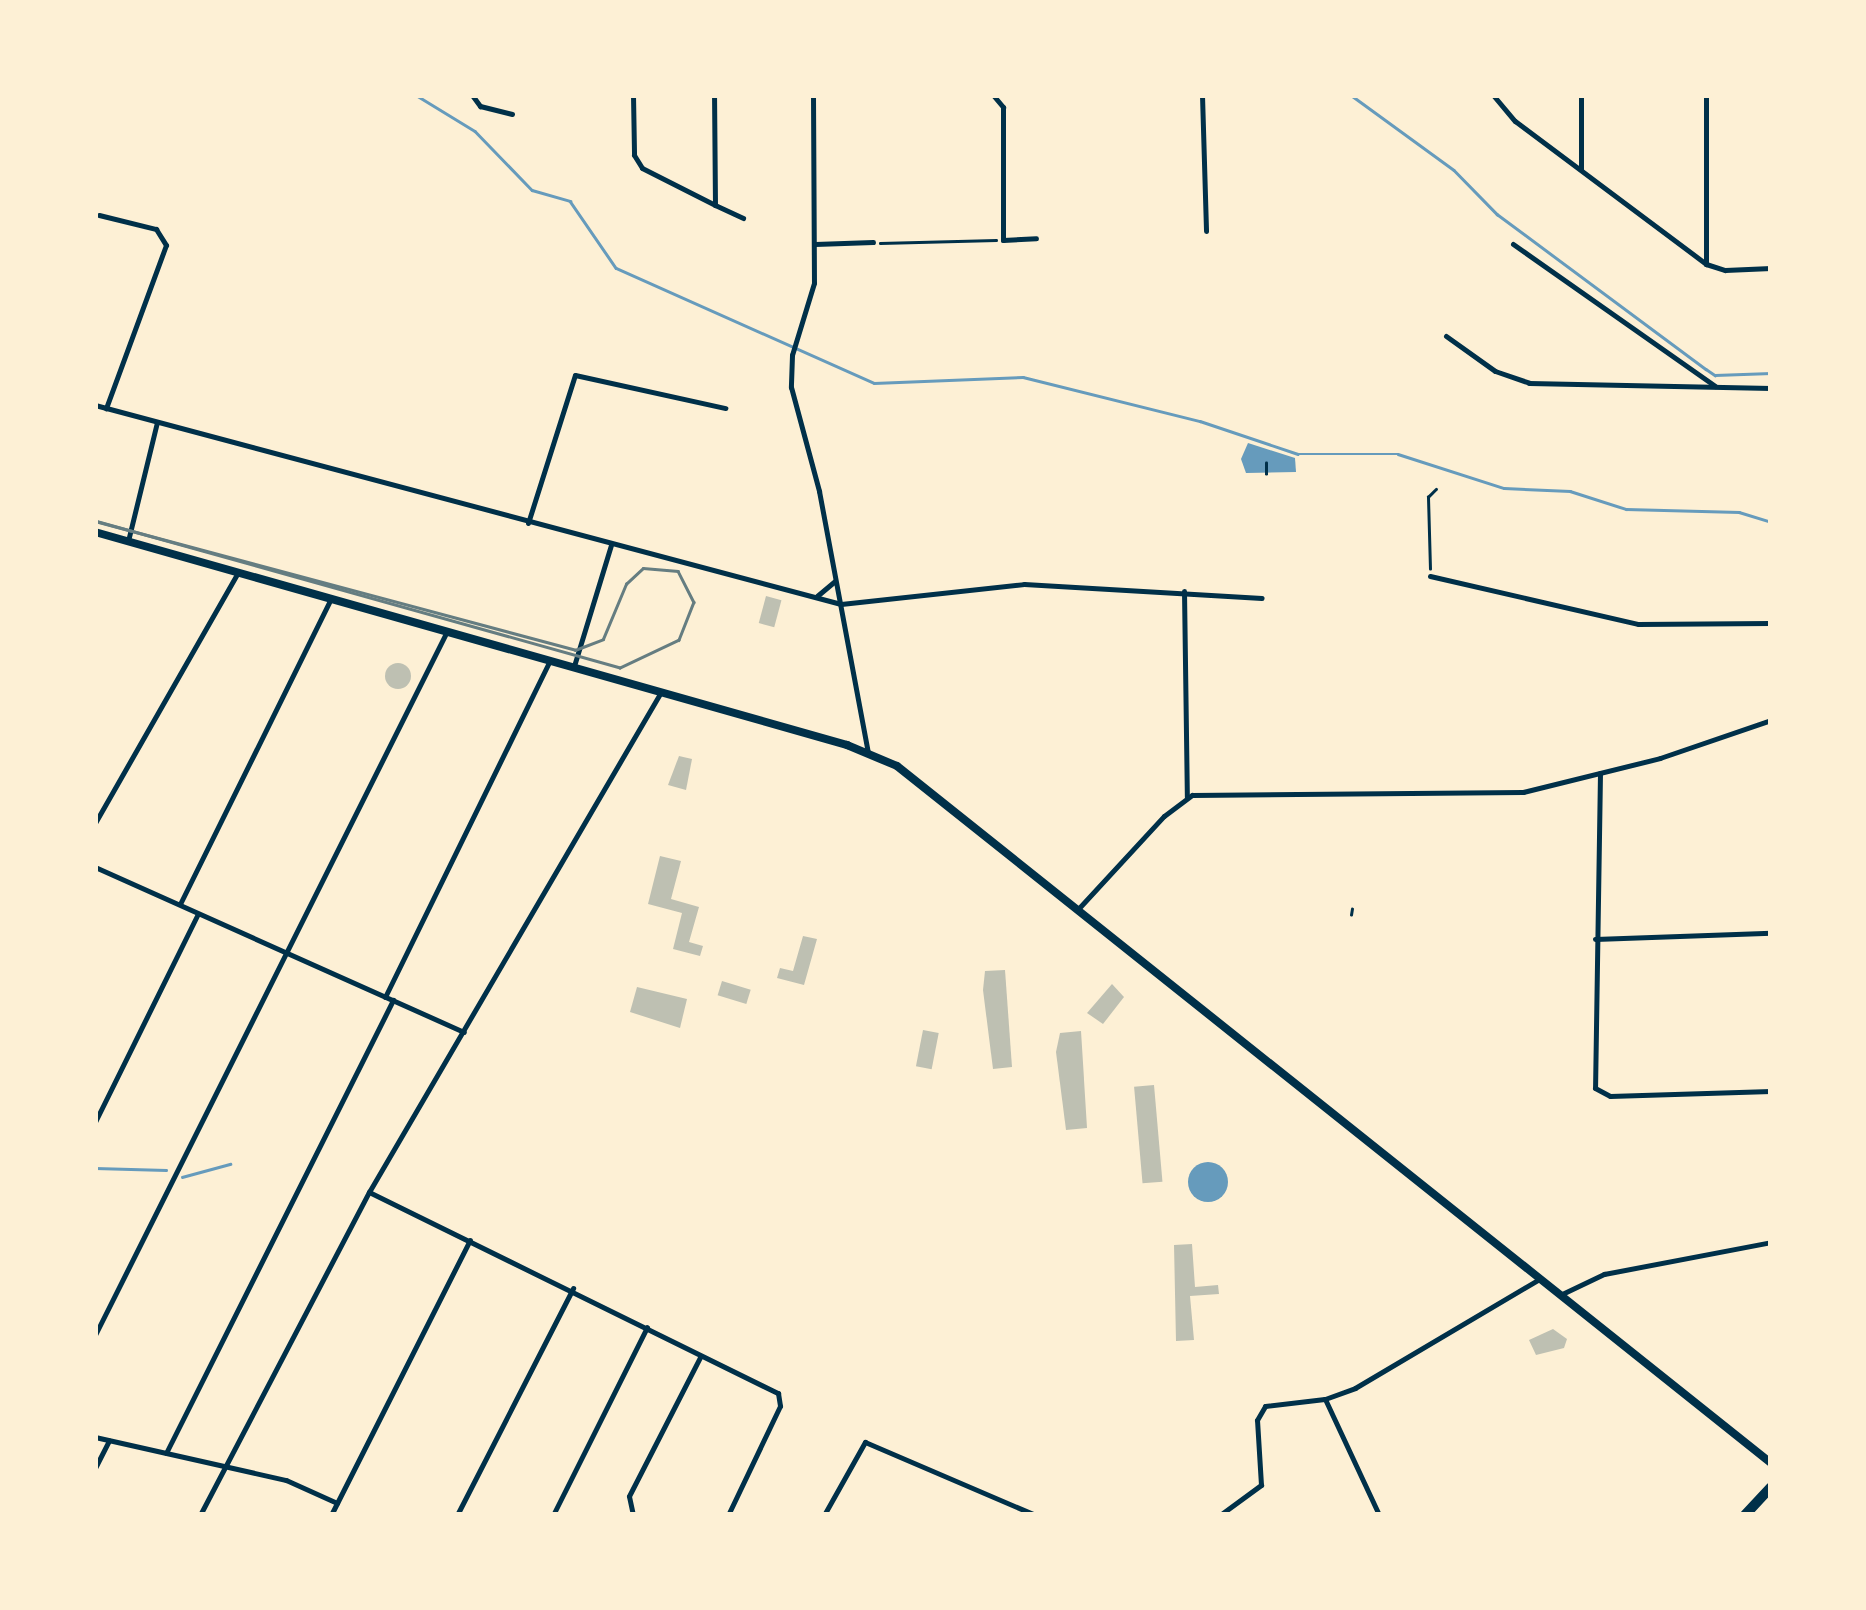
<!DOCTYPE html>
<html>
<head>
<meta charset="utf-8">
<style>
	body { margin:0 }
	#map { position:relative; width:1866px; height:1610px; overflow:hidden; background:#fdf0d5; font-family:Lato,sans-serif }
	div>[style] { position:absolute }
	[style*='--x'] { left:calc(var(--x)*1px); top:calc(var(--y)*1px); width:calc(var(--w)*1px); rotate:calc(var(--a)*1deg) }
	.water>* { inset:0; background:#669bbc }
	.round { border-radius:50% }
	.stream>* { height:2.5px; margin:-1.25px; padding:0 1.25px; transform-origin:1.25px; border-radius:1.25px; background:#669bbc }
	.building>* { inset:0; background:#bec0b2; transform-origin:0 0 }
	.path>* { height:2.5px; margin:-1.25px; padding:0 1.25px; transform-origin:1.25px; border-radius:1.25px; background:#003049 }
	.minor>* { height:5px; margin:-2.5px; padding:0 2.5px; transform-origin:2.5px; border-radius:2.5px; background:#003049 }
	.secondary>* { height:8px; margin:-4px; padding:0 4px; transform-origin:4px; border-radius:4px; background:#003049 }
	.motorway>* { height:10px; margin:-5px; padding:0 5px; transform-origin:5px; border-radius:5px; background:#003049 }
	.tram>* { height:2.5px; margin:-1.25px; padding:0 1.25px; transform-origin:1.25px; border-radius:1.25px; background:#657d81 }
	span { translate:-50% -50%; white-space:nowrap; text-align:center; line-height:1.15; -webkit-text-stroke:10px #fdf0d5; paint-order:stroke }
	.frame { position:absolute; inset:0; border:98px solid #fdf0d5; pointer-events:none }
</style>
</head>
<body>
<div id="map">
	<div class="water">
		<i style="clip-path:polygon(1248px 443px,1295px 458px,1296px 472px,1246px 473px,1241px 459px)"></i>
		<i class="round" style="left:1188px;top:1162px;width:40px;height:40px"></i>
	</div>
	<div class="stream">
		<i style="--x:416;--y:95;--w:69;--a:31.4"></i>
		<i style="--x:475;--y:131;--w:82;--a:46"></i>
		<i style="--x:532;--y:190;--w:40;--a:16"></i>
		<i style="--x:570;--y:201;--w:81;--a:55.5"></i>
		<i style="--x:616;--y:268;--w:282;--a:24"></i>
		<i style="--x:874;--y:383;--w:149;--a:-2.3"></i>
		<i style="--x:1023;--y:377;--w:182;--a:14"></i>
		<i style="--x:1200;--y:421;--w:103;--a:18.6"></i>
		<i style="--x:1298;--y:454;--w:100;--a:0"></i>
		<i style="--x:1398;--y:454;--w:111;--a:17.8"></i>
		<i style="--x:1504;--y:488;--w:66;--a:2.6"></i>
		<i style="--x:1570;--y:491;--w:59;--a:17.8"></i>
		<i style="--x:1626;--y:509;--w:113;--a:1.5"></i>
		<i style="--x:1739;--y:512;--w:34;--a:17"></i>
		<i style="--x:1351;--y:95;--w:127;--a:36.1"></i>
		<i style="--x:1454;--y:170;--w:62;--a:45.7"></i>
		<i style="--x:1497;--y:214;--w:260;--a:36.6"></i>
		<i style="--x:1706;--y:369;--w:11;--a:34"></i>
		<i style="--x:1715;--y:375;--w:56;--a:-2"></i>
		<i style="--x:95;--y:1168;--w:71;--a:1.6"></i>
		<i style="--x:182;--y:1177;--w:50;--a:-15.2"></i>
	</div>
	<div class="building">
		<i style="left:766px;top:596px;width:16px;height:28px;rotate:15deg"></i>
		<i class="round" style="left:385px;top:663px;width:26px;height:26px"></i>
		<i style="clip-path:polygon(679px 756px,692px 759px,686px 790px,668px 785px)"></i>
		<i style="clip-path:polygon(660px 856px,681px 861px,671px 899px,699px 907px,689px 942px,703px 946px,700px 956px,673px 949px,682px 913px,648px 904px)"></i>
		<i style="clip-path:polygon(803px 936px,817px 939px,804px 985px,777px 978px,780px 968px,793px 971px)"></i>
		<i style="clip-path:polygon(1005px 970px,1012px 1067px,993px 1069px,983px 990px,985px 971px)"></i>
		<i style="left:722px;top:981px;width:30px;height:15px;rotate:17deg"></i>
		<i style="clip-path:polygon(1112px 984px,1124px 997px,1103px 1024px,1087px 1013px)"></i>
		<i style="clip-path:polygon(637px 987px,687px 999px,680px 1028px,630px 1012px)"></i>
		<i style="left:923px;top:1030px;width:16px;height:37px;rotate:11deg"></i>
		<i style="clip-path:polygon(1081px 1031px,1087px 1128px,1066px 1130px,1056px 1052px,1060px 1033px)"></i>
		<i style="left:1154px;top:1085px;width:97px;height:20px;rotate:85deg"></i>
		<i style="clip-path:polygon(1192px 1244px,1195px 1287px,1218px 1285px,1219px 1294px,1190px 1296px,1194px 1340px,1176px 1341px,1174px 1245px)"></i>
		<i style="clip-path:polygon(1553px 1329px,1567px 1339px,1564px 1348px,1536px 1355px,1529px 1340px)"></i>
	</div>
	<div class="path">
		<i style="--x:880;--y:243;--w:116;--a:-1.5"></i>
		<i style="--x:1266;--y:474;--w:11;--a:-90"></i>
		<i style="--x:1430;--y:569;--w:72;--a:-91.6"></i>
		<i style="--x:1428;--y:497;--w:11;--a:-45"></i>
		<i style="--x:1351;--y:915;--w:6;--a:-81"></i>
	</div>
	<div class="minor">
		<i style="--x:472;--y:95;--w:14;--a:54"></i>
		<i style="--x:480;--y:106;--w:33;--a:14"></i>
		<i style="--x:633;--y:95;--w:60;--a:89"></i>
		<i style="--x:634;--y:155;--w:15;--a:58"></i>
		<i style="--x:642;--y:168;--w:82;--a:26.9"></i>
		<i style="--x:715;--y:205;--w:110;--a:-90.5"></i>
		<i style="--x:813;--y:95;--w:188;--a:89.7"></i>
		<i style="--x:814;--y:283;--w:75;--a:107"></i>
		<i style="--x:792;--y:355;--w:32;--a:92"></i>
		<i style="--x:791;--y:387;--w:108;--a:74.9"></i>
		<i style="--x:819;--y:491;--w:266;--a:79.4"></i>
		<i style="--x:993;--y:95;--w:16;--a:50"></i>
		<i style="--x:1003;--y:107;--w:133;--a:90"></i>
		<i style="--x:1003;--y:240;--w:33;--a:-3"></i>
		<i style="--x:1202;--y:95;--w:136;--a:88.3"></i>
		<i style="--x:1493;--y:95;--w:34;--a:50"></i>
		<i style="--x:1515;--y:121;--w:239;--a:36.8"></i>
		<i style="--x:1706;--y:264;--w:20;--a:18"></i>
		<i style="--x:1725;--y:270;--w:46;--a:-2.5"></i>
		<i style="--x:1706;--y:95;--w:169;--a:90"></i>
		<i style="--x:1581;--y:169;--w:74;--a:-90"></i>
		<i style="--x:715;--y:205;--w:31;--a:25"></i>
		<i style="--x:99;--y:215;--w:59;--a:13.8"></i>
		<i style="--x:156;--y:229;--w:19;--a:58"></i>
		<i style="--x:166;--y:245;--w:174;--a:110.2"></i>
		<i style="--x:815;--y:244;--w:58;--a:-2"></i>
		<i style="--x:1513;--y:244;--w:247;--a:35.1"></i>
		<i style="--x:1446;--y:336;--w:60;--a:35.5"></i>
		<i style="--x:1495;--y:371;--w:36;--a:19"></i>
		<i style="--x:1529;--y:383;--w:242;--a:1.2"></i>
		<i style="--x:95;--y:405;--w:772;--a:14.94"></i>
		<i style="--x:841;--y:604;--w:184;--a:-6.2"></i>
		<i style="--x:1024;--y:584;--w:238;--a:3.4"></i>
		<i style="--x:528;--y:523;--w:155;--a:-72.4"></i>
		<i style="--x:575;--y:375;--w:154;--a:12.4"></i>
		<i style="--x:128;--y:541;--w:122;--a:-76.3"></i>
		<i style="--x:1430;--y:576;--w:213;--a:13"></i>
		<i style="--x:1638;--y:624;--w:132;--a:-0.4"></i>
		<i style="--x:1184;--y:591;--w:206;--a:89.2"></i>
		<i style="--x:1771;--y:592;--w:37;--a:90"></i>
		<i style="--x:817;--y:596;--w:23;--a:-40"></i>
		<i style="--x:574;--y:666;--w:127;--a:-73"></i>
		<i style="--x:1600;--y:773;--w:315;--a:90.9"></i>
		<i style="--x:1595;--y:1088;--w:17;--a:28"></i>
		<i style="--x:1610;--y:1096;--w:161;--a:-1.8"></i>
		<i style="--x:95;--y:823;--w:289;--a:-60.3"></i>
		<i style="--x:95;--y:867;--w:404;--a:24.1"></i>
		<i style="--x:180;--y:904;--w:340;--a:-63.7"></i>
		<i style="--x:1079;--y:908;--w:125;--a:-47.3"></i>
		<i style="--x:1164;--y:816;--w:35;--a:-37"></i>
		<i style="--x:1192;--y:795;--w:331;--a:-0.5"></i>
		<i style="--x:1523;--y:792;--w:141;--a:-13.9"></i>
		<i style="--x:1660;--y:758;--w:117;--a:-18.9"></i>
		<i style="--x:1595;--y:939;--w:176;--a:-2"></i>
		<i style="--x:385;--y:997;--w:375;--a:-63.9"></i>
		<i style="--x:95;--y:1122;--w:232;--a:-63.7"></i>
		<i style="--x:369;--y:1192;--w:456;--a:26.2"></i>
		<i style="--x:778;--y:1393;--w:13;--a:81"></i>
		<i style="--x:780;--y:1406;--w:121;--a:115.5"></i>
		<i style="--x:1562;--y:1294;--w:47;--a:-25.5"></i>
		<i style="--x:1604;--y:1274;--w:170;--a:-10.8"></i>
		<i style="--x:95;--y:1335;--w:787;--a:-63.43"></i>
		<i style="--x:1325;--y:1399;--w:128;--a:65"></i>
		<i style="--x:95;--y:1437;--w:196;--a:12.7"></i>
		<i style="--x:286;--y:1480;--w:56;--a:24.3"></i>
		<i style="--x:166;--y:1453;--w:507;--a:-63.38"></i>
		<i style="--x:95;--y:1468;--w:31;--a:-63"></i>
		<i style="--x:200;--y:1515;--w:365;--a:-62.4"></i>
		<i style="--x:369;--y:1192;--w:579;--a:-59.72"></i>
		<i style="--x:331;--y:1515;--w:308;--a:-63.2"></i>
		<i style="--x:457;--y:1515;--w:255;--a:-62.9"></i>
		<i style="--x:553;--y:1515;--w:210;--a:-63.4"></i>
		<i style="--x:633;--y:1515;--w:19;--a:-102"></i>
		<i style="--x:629;--y:1496;--w:156;--a:-62.9"></i>
		<i style="--x:824;--y:1515;--w:84;--a:-60.7"></i>
		<i style="--x:865;--y:1442;--w:185;--a:23.2"></i>
		<i style="--x:1220;--y:1515;--w:51;--a:-36.2"></i>
		<i style="--x:1261;--y:1485;--w:65;--a:-93.5"></i>
		<i style="--x:1257;--y:1420;--w:16;--a:-60"></i>
		<i style="--x:1265;--y:1406;--w:60;--a:-6.7"></i>
		<i style="--x:1325;--y:1399;--w:32;--a:-20"></i>
		<i style="--x:1355;--y:1388;--w:214;--a:-30.6"></i>
	</div>
	<div class="secondary">
		<i style="--x:95;--y:532;--w:782;--a:15.81"></i>
		<i style="--x:847;--y:745;--w:54;--a:22.8"></i>
		<i style="--x:897;--y:766;--w:1118;--a:38.57"></i>
	</div>
	<div class="motorway">
		<i style="--x:1745;--y:1515;--w:38;--a:-47"></i>
	</div>
	<div class="tram">
		<i style="--x:95;--y:521;--w:497;--a:15"></i>
		<i style="--x:575;--y:650;--w:30;--a:-21"></i>
		<i style="--x:603;--y:639;--w:60;--a:-67.3"></i>
		<i style="--x:626;--y:584;--w:23;--a:-43"></i>
		<i style="--x:643;--y:568;--w:35;--a:5"></i>
		<i style="--x:678;--y:571;--w:35;--a:63"></i>
		<i style="--x:694;--y:602;--w:41;--a:111.5"></i>
		<i style="--x:679;--y:640;--w:65;--a:154.6"></i>
		<i style="--x:620;--y:668;--w:545;--a:-164.36"></i>
	</div>
	<div class="frame"></div>
</div>
</body>
</html>
